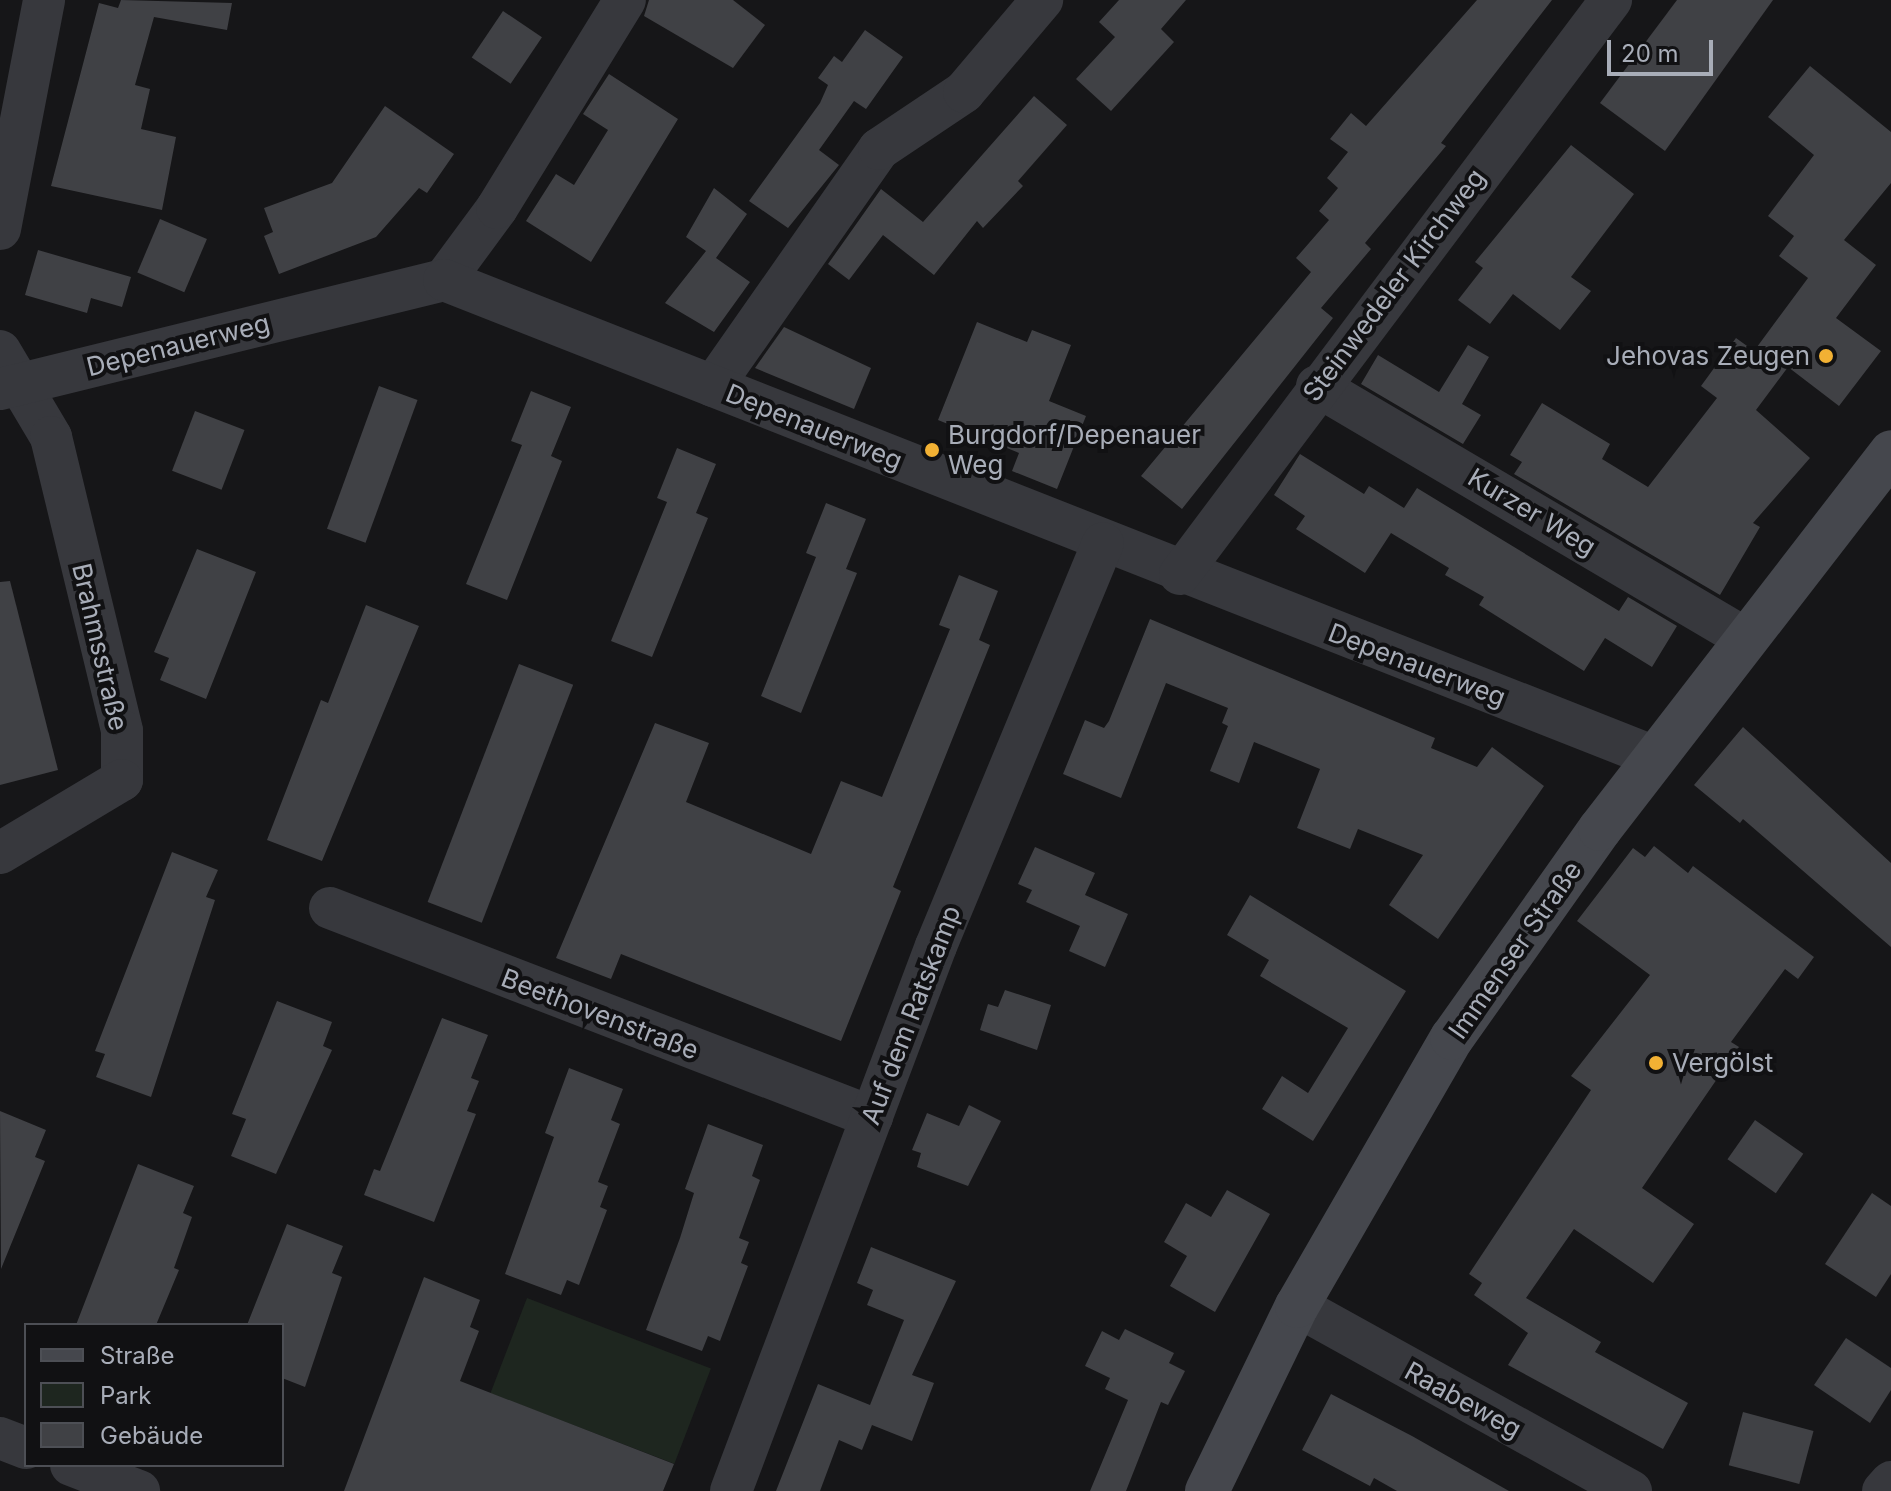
<!DOCTYPE html>
<html>
<head>
<meta charset="utf-8">
<style>
	body { margin:0 }
	#map { position:relative; width:1891px; height:1491px; overflow:hidden; background:#161618; font-family:Inter,sans-serif }
	div>[style] { position:absolute }
	[style*='--x'] { left:calc(var(--x)*1px); top:calc(var(--y)*1px); width:calc(var(--w)*1px); rotate:calc(var(--a)*1deg) }
	.green>* { inset:0; background:#1e261f; transform-origin:0 0 }
	.building>* { inset:0; background:#404145; transform-origin:0 0 }
	.street>* { height:42px; margin:-21px; padding:0 21px; transform-origin:21px; border-radius:21px; background:#37383d }
	.secondary>* { height:44px; margin:-22px; padding:0 22px; transform-origin:22px; border-radius:22px; background:#45474d }
	.dots>* { width:22px; height:22px; translate:-50% -50%; box-sizing:border-box; border:4px solid #111113; border-radius:50% }
	span { translate:-50% -50%; white-space:nowrap; text-align:center; line-height:1.15; -webkit-text-stroke:8px #111113; paint-order:stroke }
	.street-label { font-size:26px; color:#a8adb8 }
	.poi-label { font-size:26px; color:#a8adb8 }
	.right { translate:-100% -50%; text-align:right }
	.left { translate:0 -50%; text-align:left }
	.legend { position:absolute; left:24px; top:1323px; width:260px; height:144px; box-sizing:border-box; background:#111113; border:2px solid #4d4f55; margin:0; padding:10px 14px; list-style:none; font-size:24px; color:#a8adb8 }
	.legend li { display:flex; align-items:center; gap:16px; height:40px }
	.legend b { width:40px; border:2px solid #4d4f55 }
	.scale { position:absolute; left:1607px; top:40px; width:106px; height:36px; box-sizing:border-box; border:4px solid #a8adb8; border-top:0; padding-left:10px; font-size:24px; line-height:28px; white-space:nowrap; color:#a8adb8; -webkit-text-stroke:6px #111113; paint-order:stroke }
</style>
</head>
<body>
<div id="map">
	<div class="green">
		<i style="left:527px;top:1298px;width:197px;height:102px;rotate:21deg"></i>
	</div>
	<div class="building">
		<i style="clip-path:polygon(121px 0,232px 3px,227px 30px,154px 17px,135px 85px,150px 89px,141px 129px,176px 137px,162px 210px,51px 186px,99px 3px,118px 8px)"></i>
		<i style="clip-path:polygon(649px 0,733px 0,765px 25px,733px 68px,644px 16px)"></i>
		<i style="clip-path:polygon(1119px 0,1186px 0,1161px 29px,1174px 42px,1111px 111px,1076px 79px,1115px 37px,1099px 22px)"></i>
		<i style="clip-path:polygon(1477px 0,1552px 0,1441px 143px,1446px 146px,1365px 243px,1371px 249px,1321px 308px,1333px 318px,1182px 509px,1141px 476px,1311px 272px,1296px 258px,1329px 220px,1319px 211px,1338px 188px,1327px 178px,1348px 152px,1330px 139px,1351px 113px,1366px 126px)"></i>
		<i style="clip-path:polygon(1677px 0,1773px 0,1665px 151px,1600px 103px)"></i>
		<i style="left:503px;top:11px;width:47px;height:56px;rotate:34deg"></i>
		<i style="clip-path:polygon(865px 30px,903px 57px,866px 109px,854px 101px,819px 150px,839px 165px,788px 228px,749px 201px,820px 103px,828px 85px,818px 78px,834px 56px,842px 62px)"></i>
		<i style="clip-path:polygon(1810px 66px,1891px 132px,1891px 183px,1844px 240px,1876px 265px,1836px 318px,1881px 351px,1839px 406px,1788px 367px,1756px 410px,1810px 458px,1753px 523px,1760px 527px,1720px 595px,1514px 474px,1522px 462px,1510px 455px,1542px 403px,1610px 444px,1602px 459px,1648px 487px,1717px 398px,1701px 386px,1736px 338px,1754px 351px,1808px 278px,1779px 256px,1794px 236px,1768px 216px,1814px 155px,1768px 117px)"></i>
		<i style="clip-path:polygon(609px 74px,678px 119px,591px 262px,526px 221px,556px 174px,574px 185px,608px 130px,583px 114px)"></i>
		<i style="clip-path:polygon(1034px 96px,1067px 125px,1018px 181px,1023px 186px,983px 228px,977px 221px,934px 275px,883px 235px,849px 280px,828px 264px,881px 189px,923px 222px)"></i>
		<i style="clip-path:polygon(385px 106px,454px 154px,427px 193px,419px 188px,376px 237px,279px 274px,264px 236px,273px 232px,264px 208px,332px 183px)"></i>
		<i style="clip-path:polygon(1571px 145px,1634px 194px,1571px 277px,1591px 291px,1560px 330px,1513px 294px,1490px 324px,1458px 300px,1483px 268px,1475px 262px)"></i>
		<i style="clip-path:polygon(714px 188px,747px 214px,716px 258px,750px 282px,714px 332px,665px 303px,706px 251px,686px 237px)"></i>
		<i style="left:160px;top:219px;width:51px;height:58px;rotate:23deg"></i>
		<i style="clip-path:polygon(38px 250px,131px 277px,122px 307px,91px 298px,87px 313px,25px 295px)"></i>
		<i style="clip-path:polygon(977px 322px,1027px 342px,1032px 330px,1071px 345px,1049px 401px,1086px 416px,1057px 489px,1012px 471px,1019px 453px,938px 420px)"></i>
		<i style="clip-path:polygon(784px 327px,871px 368px,854px 409px,755px 368px)"></i>
		<i style="clip-path:polygon(1468px 345px,1489px 357px,1462px 404px,1481px 415px,1463px 444px,1361px 384px,1378px 355px,1439px 392px)"></i>
		<i style="left:379px;top:386px;width:41px;height:152px;rotate:20deg"></i>
		<i style="clip-path:polygon(531px 391px,571px 407px,551px 456px,562px 461px,507px 600px,466px 584px,522px 445px,511px 441px)"></i>
		<i style="left:195px;top:411px;width:53px;height:64px;rotate:21deg"></i>
		<i style="clip-path:polygon(677px 448px,716px 464px,696px 513px,708px 518px,652px 657px,611px 641px,667px 502px,657px 498px)"></i>
		<i style="clip-path:polygon(1300px 454px,1364px 494px,1369px 486px,1404px 508px,1417px 488px,1619px 611px,1628px 597px,1677px 626px,1652px 667px,1605px 638px,1584px 671px,1479px 605px,1484px 597px,1445px 575px,1449px 568px,1391px 533px,1365px 573px,1296px 529px,1305px 516px,1274px 495px)"></i>
		<i style="clip-path:polygon(826px 503px,866px 519px,846px 569px,857px 573px,801px 713px,761px 696px,816px 557px,806px 553px)"></i>
		<i style="clip-path:polygon(197px 549px,256px 572px,206px 699px,160px 680px,169px 658px,154px 652px)"></i>
		<i style="clip-path:polygon(959px 575px,998px 591px,979px 640px,990px 645px,893px 887px,901px 891px,841px 1041px,621px 954px,611px 979px,556px 958px,655px 723px,709px 743px,686px 802px,811px 854px,841px 781px,882px 797px,950px 629px,939px 625px)"></i>
		<i style="clip-path:polygon(10px 581px,58px 770px,0 785px,0 582px)"></i>
		<i style="clip-path:polygon(366px 605px,419px 626px,322px 861px,267px 840px,321px 700px,328px 703px)"></i>
		<i style="clip-path:polygon(1150px 619px,1435px 738px,1431px 748px,1477px 767px,1492px 747px,1544px 786px,1438px 939px,1389px 905px,1423px 855px,1358px 829px,1350px 849px,1297px 828px,1320px 769px,1254px 742px,1239px 783px,1210px 771px,1228px 726px,1222px 723px,1228px 708px,1166px 683px,1121px 798px,1063px 774px,1085px 720px,1104px 728px,1109px 721px)"></i>
		<i style="left:519px;top:664px;width:58px;height:255px;rotate:21deg"></i>
		<i style="clip-path:polygon(1743px 727px,1891px 863px,1891px 947px,1743px 819px,1740px 823px,1694px 785px)"></i>
		<i style="clip-path:polygon(1654px 846px,1688px 873px,1693px 866px,1814px 957px,1798px 979px,1785px 969px,1731px 1042px,1739px 1047px,1642px 1188px,1694px 1224px,1653px 1283px,1574px 1229px,1526px 1298px,1601px 1342px,1595px 1352px,1688px 1403px,1663px 1449px,1508px 1365px,1528px 1333px,1474px 1295px,1482px 1283px,1469px 1274px,1591px 1090px,1571px 1076px,1650px 975px,1577px 921px,1633px 848px,1645px 857px)"></i>
		<i style="clip-path:polygon(1035px 847px,1095px 873px,1085px 895px,1128px 914px,1105px 967px,1069px 951px,1080px 926px,1026px 902px,1032px 890px,1018px 884px)"></i>
		<i style="clip-path:polygon(172px 852px,218px 870px,206px 897px,215px 900px,151px 1097px,96px 1077px,105px 1054px,95px 1051px)"></i>
		<i style="clip-path:polygon(1250px 895px,1406px 991px,1313px 1141px,1262px 1109px,1282px 1076px,1308px 1093px,1348px 1028px,1260px 976px,1269px 960px,1227px 935px)"></i>
		<i style="clip-path:polygon(1005px 990px,1051px 1005px,1037px 1050px,980px 1030px,988px 1004px,998px 1007px)"></i>
		<i style="clip-path:polygon(277px 1001px,332px 1022px,323px 1046px,332px 1050px,276px 1174px,231px 1156px,246px 1119px,232px 1114px)"></i>
		<i style="clip-path:polygon(442px 1018px,488px 1035px,471px 1078px,479px 1081px,467px 1111px,476px 1114px,434px 1222px,364px 1195px,374px 1169px,380px 1171px)"></i>
		<i style="clip-path:polygon(569px 1068px,623px 1089px,611px 1120px,620px 1124px,598px 1182px,608px 1186px,600px 1207px,607px 1210px,579px 1285px,567px 1280px,561px 1295px,505px 1274px,554px 1137px,545px 1133px)"></i>
		<i style="clip-path:polygon(969px 1105px,1001px 1121px,968px 1186px,917px 1167px,921px 1153px,912px 1150px,927px 1113px,959px 1126px)"></i>
		<i style="clip-path:polygon(0 1111px,46px 1130px,35px 1157px,45px 1161px,1px 1269px)"></i>
		<i style="left:1755px;top:1120px;width:59px;height:48px;rotate:35deg"></i>
		<i style="clip-path:polygon(708px 1124px,763px 1145px,752px 1176px,760px 1180px,739px 1238px,749px 1242px,741px 1263px,748px 1266px,720px 1341px,708px 1336px,702px 1351px,646px 1330px,680px 1238px,694px 1193px,685px 1189px)"></i>
		<i style="clip-path:polygon(138px 1164px,194px 1186px,183px 1213px,192px 1217px,174px 1268px,179px 1270px,156px 1325px,76px 1325px)"></i>
		<i style="clip-path:polygon(1227px 1190px,1270px 1214px,1215px 1312px,1170px 1286px,1187px 1256px,1164px 1242px,1186px 1203px,1211px 1217px)"></i>
		<i style="clip-path:polygon(1872px 1193px,1891px 1206px,1891px 1274px,1876px 1297px,1825px 1264px)"></i>
		<i style="clip-path:polygon(287px 1224px,343px 1246px,332px 1273px,342px 1277px,305px 1387px,282px 1378px,282px 1325px,247px 1325px)"></i>
		<i style="clip-path:polygon(871px 1247px,956px 1281px,912px 1375px,934px 1383px,912px 1441px,872px 1425px,862px 1450px,839px 1440px,820px 1491px,776px 1491px,818px 1384px,870px 1405px,904px 1320px,867px 1305px,873px 1290px,857px 1283px)"></i>
		<i style="clip-path:polygon(424px 1277px,480px 1300px,470px 1327px,479px 1331px,460px 1381px,674px 1464px,663px 1491px,344px 1491px)"></i>
		<i style="clip-path:polygon(1125px 1329px,1174px 1353px,1169px 1363px,1185px 1371px,1168px 1405px,1161px 1402px,1126px 1491px,1090px 1491px,1128px 1400px,1105px 1389px,1110px 1378px,1085px 1366px,1102px 1331px,1119px 1340px)"></i>
		<i style="clip-path:polygon(1846px 1338px,1891px 1368px,1891px 1390px,1870px 1423px,1814px 1385px)"></i>
		<i style="clip-path:polygon(1331px 1394px,1412px 1436px,1509px 1491px,1397px 1491px,1374px 1478px,1370px 1486px,1302px 1450px)"></i>
		<i style="left:1743px;top:1412px;width:73px;height:55px;rotate:15deg"></i>
	</div>
	<div class="street">
		<i style="--x:0;--y:229;--w:233;--a:-79.1"></i>
		<i style="--x:444;--y:280;--w:89;--a:-53.6"></i>
		<i style="--x:497;--y:208;--w:244;--a:-58.4"></i>
		<i style="--x:0;--y:351;--w:100;--a:59.3"></i>
		<i style="--x:51;--y:437;--w:302;--a:76.4"></i>
		<i style="--x:122;--y:731;--w:49;--a:90"></i>
		<i style="--x:122;--y:780;--w:142;--a:149.1"></i>
		<i style="--x:713;--y:386;--w:289;--a:-55"></i>
		<i style="--x:879;--y:149;--w:102;--a:-33.8"></i>
		<i style="--x:964;--y:92;--w:121;--a:-49.7"></i>
		<i style="--x:1317;--y:386;--w:499;--a:30.5"></i>
		<i style="--x:0;--y:389;--w:457;--a:-13.8"></i>
		<i style="--x:444;--y:280;--w:1302;--a:21.5"></i>
		<i style="--x:1180;--y:574;--w:718;--a:-53.1"></i>
		<i style="--x:330;--y:908;--w:581;--a:21.09"></i>
		<i style="--x:1297;--y:1306;--w:382;--a:29"></i>
		<i style="--x:0;--y:1438;--w:28;--a:21"></i>
		<i style="--x:71;--y:1465;--w:73;--a:20.9"></i>
		<i style="--x:731;--y:1491;--w:582;--a:-69.39"></i>
		<i style="--x:936;--y:946;--w:436;--a:-67.5"></i>
		<i style="--x:1883;--y:1491;--w:12;--a:-48"></i>
	</div>
	<div class="secondary">
		<i style="--x:1207;--y:1491;--w:206;--a:-64.1"></i>
		<i style="--x:1297;--y:1306;--w:310;--a:-60"></i>
		<i style="--x:1452;--y:1038;--w:256;--a:-54.7"></i>
		<i style="--x:1600;--y:829;--w:476;--a:-52.3"></i>
	</div>
	<div class="dots">
		<i style="left:1826px;top:356px;background:#f2b134"></i>
		<i style="left:932px;top:450px;background:#f2b134"></i>
		<i style="left:1656px;top:1063px;background:#f2b134"></i>
	</div>
	<div class="street-label">
		<span style="left:1394px;top:285px;rotate:-53deg">Steinwedeler Kirchweg</span>
		<span style="left:178px;top:345px;rotate:-14deg">Depenauerweg</span>
		<span style="left:814px;top:427px;rotate:22deg">Depenauerweg</span>
		<span style="left:1532px;top:512px;rotate:31deg">Kurzer Weg</span>
		<span style="left:100px;top:647px;rotate:77deg">Brahmsstraße</span>
		<span style="left:1417px;top:665px;rotate:21deg">Depenauerweg</span>
		<span style="left:1515px;top:950px;rotate:-55deg">Immenser Straße</span>
		<span style="left:600px;top:1014px;rotate:21deg">Beethovenstraße</span>
		<span style="left:911px;top:1015px;rotate:-69deg">Auf dem Ratskamp</span>
		<span style="left:1463px;top:1400px;rotate:29deg">Raabeweg</span>
	</div>
	<div class="poi-label">
		<span class="right" style="left:1810px;top:356px">Jehovas Zeugen</span>
		<span class="left" style="left:948px;top:450px">Burgdorf/Depenauer<br>Weg</span>
		<span class="left" style="left:1672px;top:1063px">Vergölst</span>
	</div>
	<ul class="legend">
	<li><b style="height:10px;background:#45474d"></b>Straße</li>
	<li><b style="height:22px;background:#1e261f"></b>Park</li>
	<li><b style="height:22px;background:#404145"></b>Gebäude</li>
	</ul>
	<div class="scale">20 m</div>
</div>
</body>
</html>
